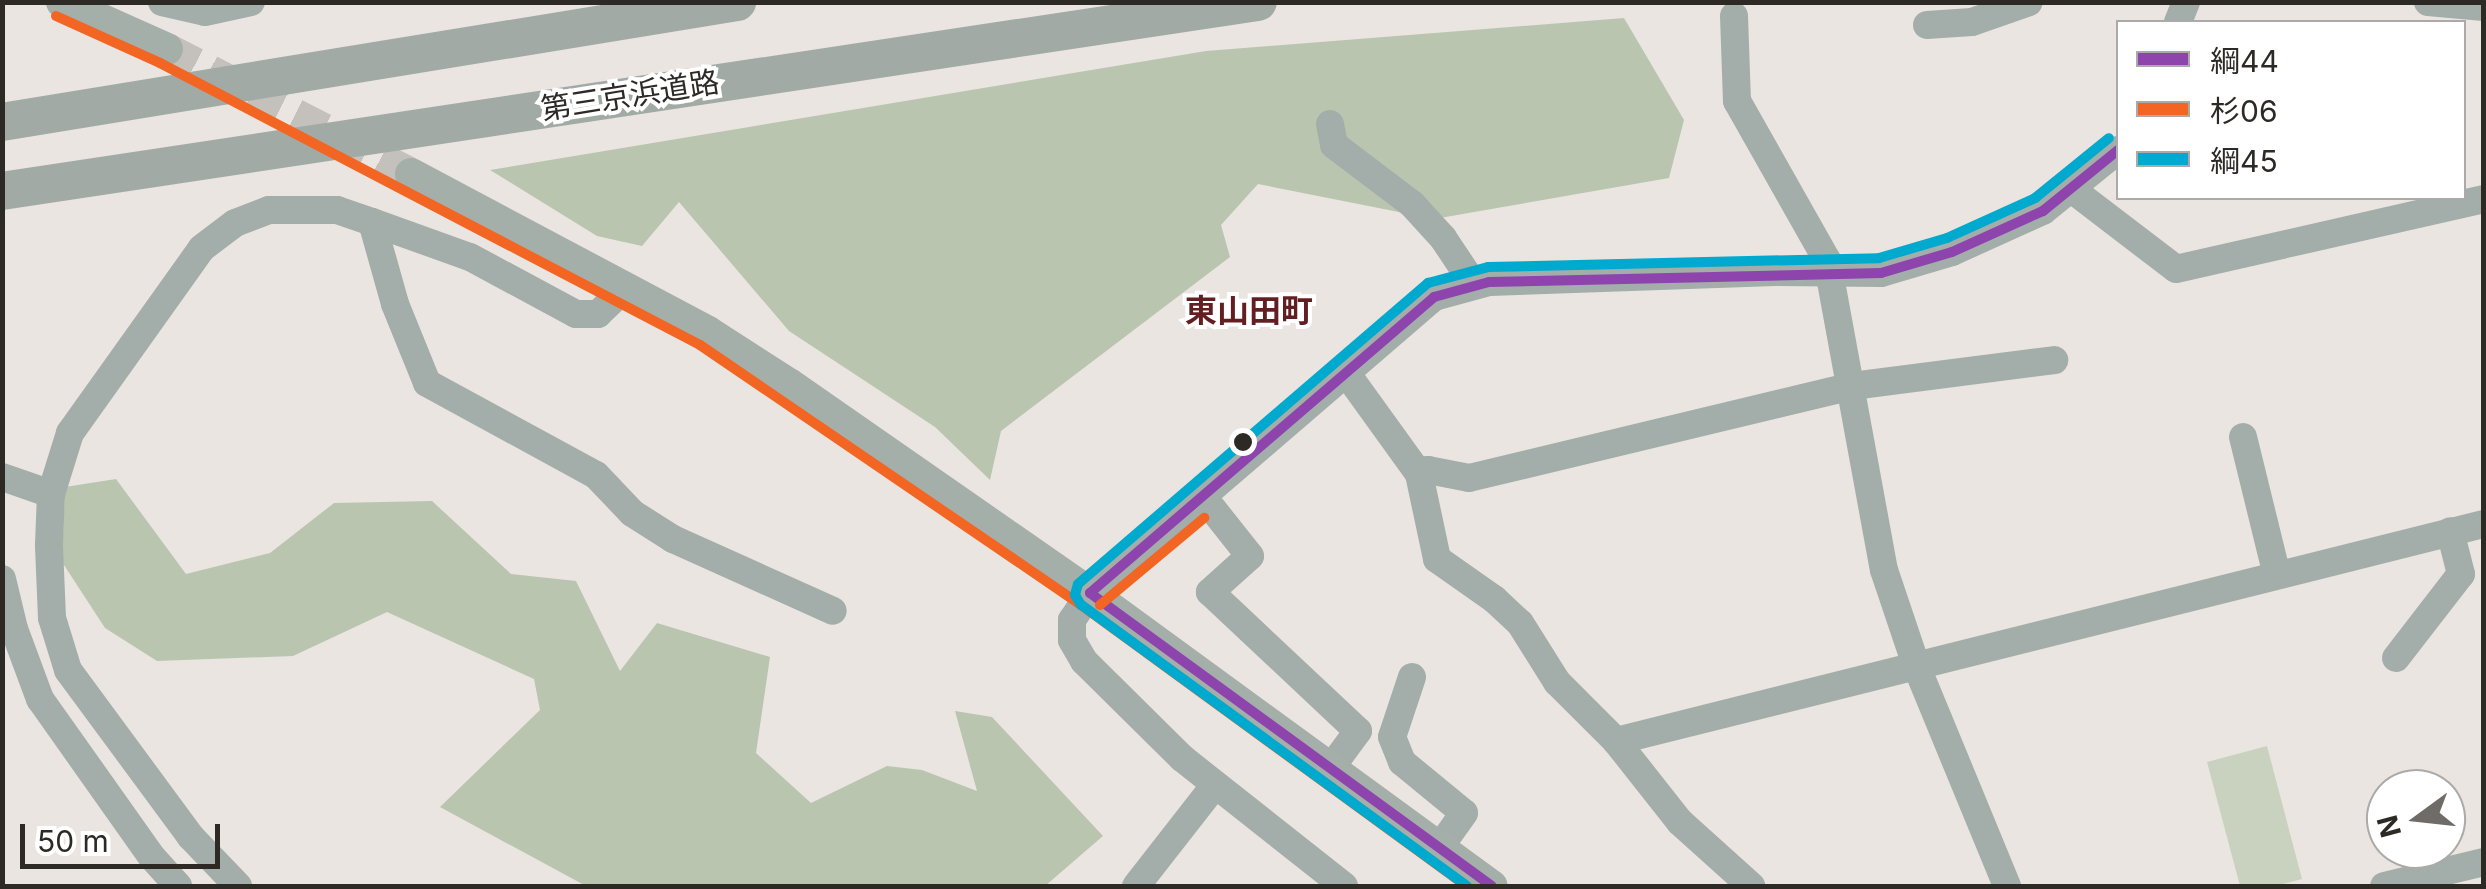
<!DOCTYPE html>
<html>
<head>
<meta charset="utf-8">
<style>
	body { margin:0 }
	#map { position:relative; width:2486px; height:889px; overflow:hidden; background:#eae5e0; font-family:Inter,"Noto Sans JP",sans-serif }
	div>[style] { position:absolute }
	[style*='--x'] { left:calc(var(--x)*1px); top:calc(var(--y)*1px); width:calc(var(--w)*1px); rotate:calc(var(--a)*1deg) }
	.green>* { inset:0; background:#c8d2be }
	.forest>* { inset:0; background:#bac5b0 }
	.major-tunnel>* { height:32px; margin-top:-16px; transform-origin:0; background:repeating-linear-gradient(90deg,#c4c0bb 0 32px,transparent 0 48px) }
	.minor>* { height:28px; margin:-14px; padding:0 14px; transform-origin:14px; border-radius:14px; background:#a3aeaa }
	.major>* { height:32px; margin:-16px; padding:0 16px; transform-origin:16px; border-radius:16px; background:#a5afaa }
	.highway>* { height:38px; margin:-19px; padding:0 19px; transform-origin:19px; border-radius:19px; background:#a2aaa6 }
	.bus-1>* { height:10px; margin:-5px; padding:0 5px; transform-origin:5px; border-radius:5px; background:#8e44ad }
	.bus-2>* { height:10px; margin:-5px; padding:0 5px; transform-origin:5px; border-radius:5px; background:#f26522 }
	.bus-3>* { height:10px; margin:-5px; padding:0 5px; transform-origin:5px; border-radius:5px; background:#00a9ce }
	.dots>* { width:28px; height:28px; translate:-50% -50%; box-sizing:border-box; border:5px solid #fff; border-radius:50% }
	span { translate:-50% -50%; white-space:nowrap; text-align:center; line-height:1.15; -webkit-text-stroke:8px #fff; paint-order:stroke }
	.street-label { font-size:30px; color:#2d2a26 }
	.neighbourhood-label { font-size:32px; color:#631e22; font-weight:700 }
	.frame { position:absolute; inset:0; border:5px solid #2d2a26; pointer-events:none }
	.legend { position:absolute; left:2116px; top:20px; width:350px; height:180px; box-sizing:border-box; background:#fff; border:2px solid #abaaa8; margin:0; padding:12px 18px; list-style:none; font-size:30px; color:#2d2a26 }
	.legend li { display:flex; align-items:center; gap:20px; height:50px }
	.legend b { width:50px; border:2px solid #abaaa8 }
	.north { position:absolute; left:2366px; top:769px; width:100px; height:100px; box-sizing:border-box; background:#fff; border:2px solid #abaaa8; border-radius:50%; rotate:255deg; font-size:28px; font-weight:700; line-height:40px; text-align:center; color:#2d2a26 }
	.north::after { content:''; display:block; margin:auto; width:35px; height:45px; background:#6f6b67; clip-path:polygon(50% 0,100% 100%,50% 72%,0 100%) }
	.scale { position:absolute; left:20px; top:824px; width:200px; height:45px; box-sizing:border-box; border:5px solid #2d2a26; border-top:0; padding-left:12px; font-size:30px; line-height:35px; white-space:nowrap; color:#2d2a26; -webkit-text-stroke:8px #fff; paint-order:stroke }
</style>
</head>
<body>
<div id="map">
	<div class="green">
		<i style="clip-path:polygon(2267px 746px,2302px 879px,2275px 886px,2240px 886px,2207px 762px)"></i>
	</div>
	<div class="forest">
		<i style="clip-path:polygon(1624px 18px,1684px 120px,1669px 178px,1434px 219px,1258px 184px,1221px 225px,1230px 257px,1001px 431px,990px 480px,935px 427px,789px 331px,679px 202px,642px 246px,597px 236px,490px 170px,1206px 51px)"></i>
		<i style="clip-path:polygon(116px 479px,186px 574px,270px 553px,334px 503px,432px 501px,511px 574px,576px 581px,620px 671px,657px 623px,770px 657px,756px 753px,811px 803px,887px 766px,922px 770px,977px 791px,955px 711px,992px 717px,1103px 836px,1045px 886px,586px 886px,440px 807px,540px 710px,534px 679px,387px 612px,293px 656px,157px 661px,105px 628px,62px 562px,65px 487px)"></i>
	</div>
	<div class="major-tunnel">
		<i style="--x:167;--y:49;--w:274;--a:27.1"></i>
	</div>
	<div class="minor">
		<i style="--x:162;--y:2;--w:44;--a:13.1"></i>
		<i style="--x:205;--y:12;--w:47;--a:-12.3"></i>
		<i style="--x:2428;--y:2;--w:56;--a:5.1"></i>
		<i style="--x:1734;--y:16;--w:85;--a:88"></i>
		<i style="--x:1737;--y:101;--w:183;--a:60.5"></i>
		<i style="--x:1827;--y:260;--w:315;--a:79.6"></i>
		<i style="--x:1884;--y:570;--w:100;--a:71.4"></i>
		<i style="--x:1916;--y:665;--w:239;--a:67.6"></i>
		<i style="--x:2178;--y:22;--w:22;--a:-68"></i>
		<i style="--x:1927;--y:25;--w:45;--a:-3.8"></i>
		<i style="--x:1972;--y:22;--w:60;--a:-19.3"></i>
		<i style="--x:1330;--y:124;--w:21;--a:79"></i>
		<i style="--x:1334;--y:145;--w:98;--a:37.1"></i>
		<i style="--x:1412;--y:204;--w:46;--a:47.6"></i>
		<i style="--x:1443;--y:238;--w:54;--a:56.3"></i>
		<i style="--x:2074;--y:191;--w:128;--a:37.4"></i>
		<i style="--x:2176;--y:269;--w:316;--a:-12.8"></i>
		<i style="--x:372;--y:222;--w:85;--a:74.3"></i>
		<i style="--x:395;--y:304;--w:85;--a:67.9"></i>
		<i style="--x:427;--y:383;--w:192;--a:28.6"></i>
		<i style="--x:596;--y:475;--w:52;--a:46.5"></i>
		<i style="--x:632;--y:513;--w:49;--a:32.4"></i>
		<i style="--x:673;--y:539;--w:175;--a:24.2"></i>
		<i style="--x:1347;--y:374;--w:123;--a:54.2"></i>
		<i style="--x:1419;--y:474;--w:10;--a:-24"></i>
		<i style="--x:1428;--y:470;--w:42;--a:11"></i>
		<i style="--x:1469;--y:478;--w:394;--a:-13.5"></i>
		<i style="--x:1852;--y:386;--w:204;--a:-7.3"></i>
		<i style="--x:2243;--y:437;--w:142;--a:76.2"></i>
		<i style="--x:1419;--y:474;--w:87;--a:78"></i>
		<i style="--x:1437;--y:559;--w:70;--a:35.1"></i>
		<i style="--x:1494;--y:599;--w:35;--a:43"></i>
		<i style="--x:1520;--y:623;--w:70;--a:57.9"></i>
		<i style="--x:1557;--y:682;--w:83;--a:45"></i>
		<i style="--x:1616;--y:741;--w:103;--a:51.7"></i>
		<i style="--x:1680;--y:822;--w:96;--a:42"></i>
		<i style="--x:2;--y:477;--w:52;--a:19.1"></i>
		<i style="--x:1204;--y:498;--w:74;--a:51.6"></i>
		<i style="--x:1250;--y:556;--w:54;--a:138"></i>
		<i style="--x:1210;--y:592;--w:203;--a:43.2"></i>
		<i style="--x:1358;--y:731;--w:47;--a:126.4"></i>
		<i style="--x:2;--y:579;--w:51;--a:76.5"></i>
		<i style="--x:14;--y:629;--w:75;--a:69.6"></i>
		<i style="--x:40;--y:699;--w:194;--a:54.7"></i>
		<i style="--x:152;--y:857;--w:39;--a:48"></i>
		<i style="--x:2396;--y:658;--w:106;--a:-52.3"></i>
		<i style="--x:2461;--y:574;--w:44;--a:-104.3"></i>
		<i style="--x:1412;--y:677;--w:63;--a:108.4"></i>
		<i style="--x:1392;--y:737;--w:27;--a:68"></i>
		<i style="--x:1402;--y:762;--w:80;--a:39.4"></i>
		<i style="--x:1464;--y:813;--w:43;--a:125.5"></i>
		<i style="--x:1616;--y:741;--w:895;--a:-14.04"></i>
		<i style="--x:238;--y:886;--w:68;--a:-133.8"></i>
		<i style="--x:191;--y:837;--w:207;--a:-126.4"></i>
		<i style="--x:68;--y:670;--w:54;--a:-107.1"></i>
		<i style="--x:52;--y:618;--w:73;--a:-92.4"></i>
		<i style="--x:49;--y:545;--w:51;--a:-87.8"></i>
		<i style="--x:51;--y:494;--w:64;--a:-72.7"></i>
		<i style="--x:70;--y:433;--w:227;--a:-54.5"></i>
		<i style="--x:202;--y:248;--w:41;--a:-37.1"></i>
		<i style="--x:235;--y:223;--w:36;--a:-21"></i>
		<i style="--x:269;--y:210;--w:68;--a:0"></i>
		<i style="--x:337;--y:210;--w:37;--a:19"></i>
		<i style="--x:372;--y:222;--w:104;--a:19.7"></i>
		<i style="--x:470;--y:257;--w:120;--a:28.3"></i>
		<i style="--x:576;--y:314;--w:22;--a:0"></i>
		<i style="--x:598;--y:314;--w:39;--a:-44"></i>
		<i style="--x:1136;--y:886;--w:128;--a:-52"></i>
		<i style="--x:1344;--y:886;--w:206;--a:-141.7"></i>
		<i style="--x:1182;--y:758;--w:138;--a:-135.3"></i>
		<i style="--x:1084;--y:661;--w:24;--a:-120"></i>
		<i style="--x:1072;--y:640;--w:20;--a:-90"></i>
		<i style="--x:1072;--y:620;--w:32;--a:-56"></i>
		<i style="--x:1090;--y:593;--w:454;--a:-40.7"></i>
		<i style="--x:1434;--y:297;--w:57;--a:-15.3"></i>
		<i style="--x:1489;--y:282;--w:286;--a:-2"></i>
		<i style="--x:1775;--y:272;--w:106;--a:0.5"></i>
		<i style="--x:1881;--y:273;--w:74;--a:-16.5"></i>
		<i style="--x:1952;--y:252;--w:100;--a:-24.3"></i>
		<i style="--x:2043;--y:211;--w:97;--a:-39.1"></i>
		<i style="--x:2384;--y:886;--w:103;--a:-13.5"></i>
	</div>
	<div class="major">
		<i style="--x:62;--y:2;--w:115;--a:24.1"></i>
		<i style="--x:411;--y:174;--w:336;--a:28"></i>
		<i style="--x:708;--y:332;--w:96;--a:32.7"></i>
		<i style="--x:789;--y:384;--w:366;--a:34.8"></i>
		<i style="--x:1090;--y:593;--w:497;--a:36.1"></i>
	</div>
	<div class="highway">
		<i style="--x:2;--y:122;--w:745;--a:-9.27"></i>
		<i style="--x:2;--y:191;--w:1270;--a:-8.56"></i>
	</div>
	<div class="bus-1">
		<i style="--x:1090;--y:593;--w:454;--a:-40.7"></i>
		<i style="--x:1434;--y:297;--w:57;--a:-15.3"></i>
		<i style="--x:1489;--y:282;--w:392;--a:-1.3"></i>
		<i style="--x:1881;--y:273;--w:74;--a:-16.5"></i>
		<i style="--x:1952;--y:252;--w:100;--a:-24.3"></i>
		<i style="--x:2043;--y:211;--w:97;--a:-39.1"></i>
		<i style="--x:1090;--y:593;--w:497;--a:36.1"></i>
	</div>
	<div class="bus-2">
		<i style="--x:56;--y:16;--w:114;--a:24.3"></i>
		<i style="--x:160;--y:63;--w:609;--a:27.57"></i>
		<i style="--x:700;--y:345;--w:461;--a:34.3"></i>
		<i style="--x:1081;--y:605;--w:477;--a:36.1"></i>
		<i style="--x:1100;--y:605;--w:136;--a:-39.9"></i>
	</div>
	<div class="bus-3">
		<i style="--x:1467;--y:886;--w:477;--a:-143.9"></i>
		<i style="--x:1081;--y:605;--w:12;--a:-121"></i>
		<i style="--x:1075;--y:595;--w:11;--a:-75"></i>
		<i style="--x:1078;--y:584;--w:462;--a:-40.7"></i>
		<i style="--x:1428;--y:283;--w:62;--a:-14.9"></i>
		<i style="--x:1488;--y:267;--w:391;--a:-1.3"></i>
		<i style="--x:1879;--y:258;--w:71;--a:-16.4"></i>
		<i style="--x:1947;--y:238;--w:97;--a:-24.4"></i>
		<i style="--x:2035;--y:198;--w:95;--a:-39"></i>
	</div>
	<div class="dots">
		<i style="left:1243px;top:442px;background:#2d2a26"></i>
	</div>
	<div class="street-label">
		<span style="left:630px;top:95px;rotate:-9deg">第三京浜道路</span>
	</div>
	<div class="neighbourhood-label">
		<span style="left:1249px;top:311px">東山田町</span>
	</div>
	<div class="frame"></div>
	<ul class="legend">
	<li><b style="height:12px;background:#8e44ad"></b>綱44</li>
	<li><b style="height:12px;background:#f26522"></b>杉06</li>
	<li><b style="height:12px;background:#00a9ce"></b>綱45</li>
	</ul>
	<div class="north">N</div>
	<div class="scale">50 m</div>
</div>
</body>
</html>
